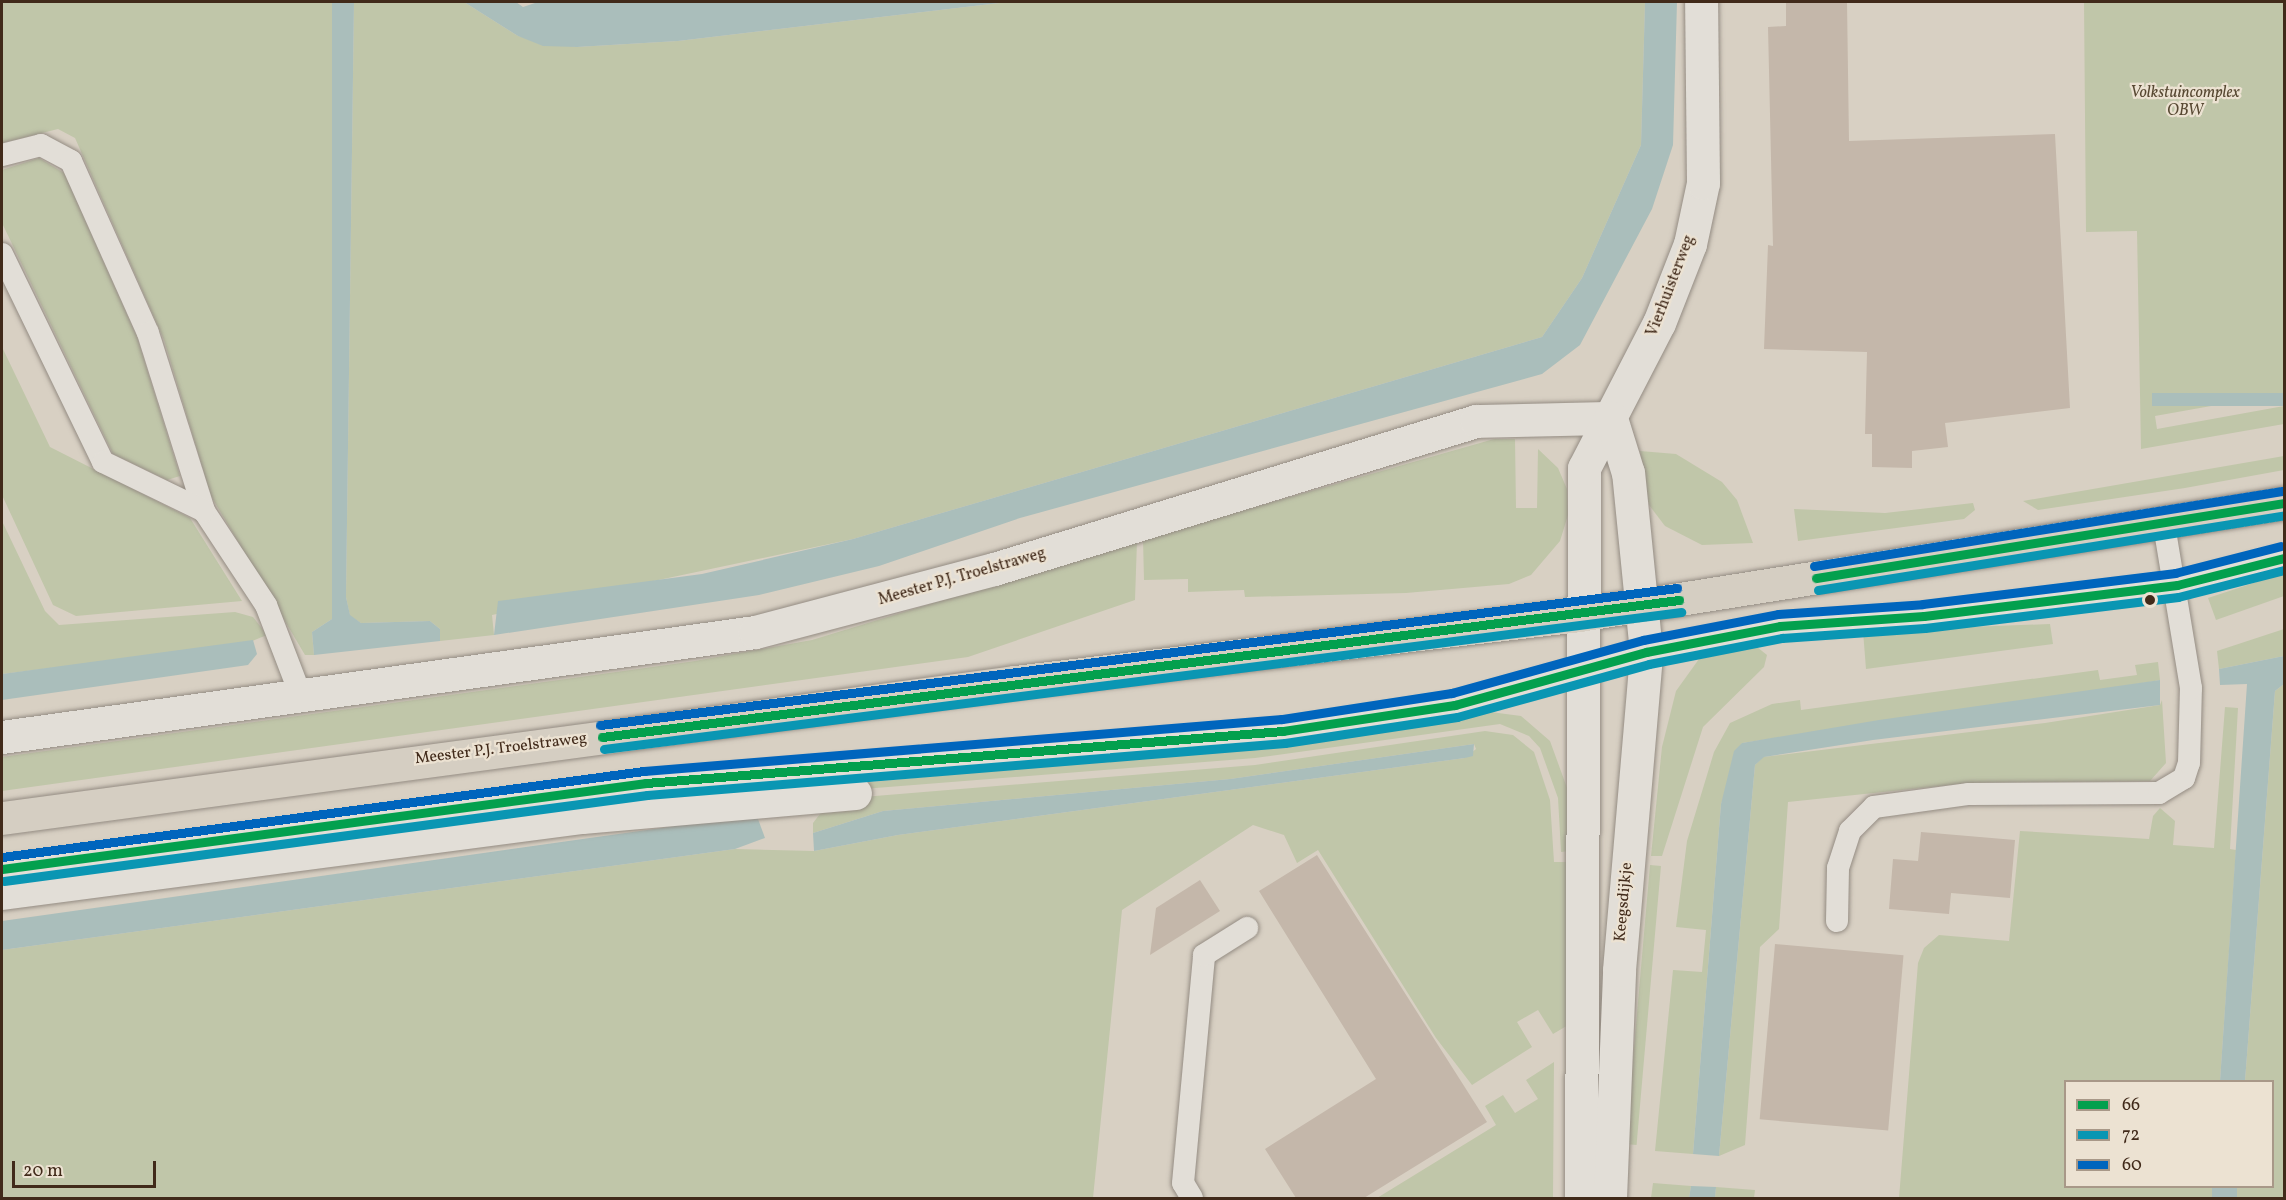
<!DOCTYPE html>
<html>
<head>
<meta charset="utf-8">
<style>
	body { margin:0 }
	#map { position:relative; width:2286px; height:1200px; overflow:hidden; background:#d8d0c3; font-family:Vollkorn,serif }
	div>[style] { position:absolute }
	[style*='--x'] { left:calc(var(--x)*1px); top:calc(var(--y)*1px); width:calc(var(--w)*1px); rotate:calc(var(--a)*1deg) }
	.green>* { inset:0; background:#c0c6a9; transform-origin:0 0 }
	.water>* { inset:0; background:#aabebb; transform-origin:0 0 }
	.building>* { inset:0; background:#c4b7aa; transform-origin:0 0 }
	.roads { filter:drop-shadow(0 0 2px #948c83) drop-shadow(0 0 2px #948c83) }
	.lane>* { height:22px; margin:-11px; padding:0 11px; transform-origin:11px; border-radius:11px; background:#e2ded7 }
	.street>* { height:33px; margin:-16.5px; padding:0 16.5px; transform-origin:16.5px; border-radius:16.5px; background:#e2ded7 }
	.primary>* { height:33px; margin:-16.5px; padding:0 16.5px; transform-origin:16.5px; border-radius:16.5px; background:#d5cec2 }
	.bus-1>* { height:9px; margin:-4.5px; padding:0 4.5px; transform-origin:4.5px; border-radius:4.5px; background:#03a04e }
	.bus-2>* { height:9px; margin:-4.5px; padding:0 4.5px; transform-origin:4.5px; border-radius:4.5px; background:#0a96b3 }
	.bus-3>* { height:9px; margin:-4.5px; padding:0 4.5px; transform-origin:4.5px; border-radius:4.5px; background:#0065bd }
	.dots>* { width:16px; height:16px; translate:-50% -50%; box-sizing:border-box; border:3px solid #ece2d2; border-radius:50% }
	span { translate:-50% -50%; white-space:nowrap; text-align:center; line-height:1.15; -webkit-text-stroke:4.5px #ece2d2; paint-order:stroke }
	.park-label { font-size:16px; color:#574832; font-style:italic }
	.street-label { font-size:16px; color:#412a1a }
	.frame { position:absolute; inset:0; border:3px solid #412a1a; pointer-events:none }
	.legend { position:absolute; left:2064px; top:1080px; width:210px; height:108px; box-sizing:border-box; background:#ece2d2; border:2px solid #a89888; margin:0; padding:8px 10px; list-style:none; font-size:18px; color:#412a1a }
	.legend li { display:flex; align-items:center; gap:12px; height:30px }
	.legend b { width:30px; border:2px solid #a89888 }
	.scale { position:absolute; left:12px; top:1161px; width:144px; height:27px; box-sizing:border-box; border:3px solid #412a1a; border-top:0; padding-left:8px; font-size:18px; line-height:21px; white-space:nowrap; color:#412a1a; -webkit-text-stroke:4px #ece2d2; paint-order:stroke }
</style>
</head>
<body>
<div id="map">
	<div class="green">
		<i style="clip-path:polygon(2px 2px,332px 2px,332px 619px,312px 632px,314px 655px,305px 655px,211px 496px,164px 340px,75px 138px,58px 129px,2px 143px)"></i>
		<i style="clip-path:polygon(354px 2px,464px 2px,518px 36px,577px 47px,678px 41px,1008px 2px,1645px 2px,1641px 145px,1582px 278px,1542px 337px,853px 539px,492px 615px,494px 635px,440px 641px,440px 629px,430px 621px,361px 623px,350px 616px,346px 597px)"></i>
		<i style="clip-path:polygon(2084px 2px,2284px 2px,2284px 393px,2155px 416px,2157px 429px,2284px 406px,2284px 424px,2141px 449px,2137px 231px,2086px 232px)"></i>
		<i style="clip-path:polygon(39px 158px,64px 173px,137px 337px,180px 476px,167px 480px,113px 454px,2px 223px,2px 170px)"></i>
		<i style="clip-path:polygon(2px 347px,50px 447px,190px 518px,242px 601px,76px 616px,53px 605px,2px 495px)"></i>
		<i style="clip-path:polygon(1494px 439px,1515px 439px,1516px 508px,1537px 508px,1538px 449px,1558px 468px,1567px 489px,1568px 515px,1560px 541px,1531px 575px,1509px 584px,1406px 593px,1245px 597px,1244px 590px,1188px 592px,1188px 579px,1144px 580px,1143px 539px)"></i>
		<i style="clip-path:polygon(1640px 451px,1676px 454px,1722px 482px,1737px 500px,1753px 543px,1702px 545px,1665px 526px,1649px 505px)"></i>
		<i style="clip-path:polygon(2284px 456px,2284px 470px,2185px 488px,2038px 510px,2023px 501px)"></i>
		<i style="clip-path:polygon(1973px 503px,1975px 510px,1964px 519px,1798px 541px,1794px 509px,1885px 513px)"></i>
		<i style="clip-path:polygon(2px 521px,45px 611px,59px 625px,235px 612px,253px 617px,267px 635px,245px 644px,2px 674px)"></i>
		<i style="clip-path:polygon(1137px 541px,1135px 600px,968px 657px,2px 791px,2px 757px,695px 661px,812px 640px)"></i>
		<i style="clip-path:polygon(2284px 573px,2284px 596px,2216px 620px,2208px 598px)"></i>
		<i style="clip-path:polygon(2050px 624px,2053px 644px,1866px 669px,1863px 631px)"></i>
		<i style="clip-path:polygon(2284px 629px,2284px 656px,2219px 669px,2217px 651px)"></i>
		<i style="clip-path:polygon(1757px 647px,1767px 655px,1764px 667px,1703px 727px,1662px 856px,1651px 856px,1662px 747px,1676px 691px,1699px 659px)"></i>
		<i style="clip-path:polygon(2158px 662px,2160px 680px,2149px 682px,1742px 743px,1721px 804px,1693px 1154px,1655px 1151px,1673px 970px,1702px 972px,1706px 930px,1676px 927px,1687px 841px,1714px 752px,1730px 723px,1772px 704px,1800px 700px,1801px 710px,2098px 670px,2100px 680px,2137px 675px,2135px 665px)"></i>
		<i style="clip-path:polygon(2284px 684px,2284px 1198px,2237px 1198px,2237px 1187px,2272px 1186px,2272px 1082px,2245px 1081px,2275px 691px)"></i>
		<i style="clip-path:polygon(2162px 700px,2166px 763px,2150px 781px,1969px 783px,1788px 802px,1779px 929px,1760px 947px,1745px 1145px,1719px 1156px,1755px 765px,1763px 757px,2045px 723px,2160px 705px)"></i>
		<i style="clip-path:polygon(2225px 707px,2238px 708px,2230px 849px,2236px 850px,2220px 1081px,2066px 1082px,2066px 1186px,2212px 1187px,2212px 1198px,1899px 1198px,1918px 963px,1924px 948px,1939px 935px,2009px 941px,2020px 831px,2149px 839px,2153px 816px,2160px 808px,2175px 821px,2173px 845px,2214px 848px)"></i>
		<i style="clip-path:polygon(1483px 711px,1521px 716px,1550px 741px,1570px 796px,1571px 851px,1561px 852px,1558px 798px,1540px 748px,1529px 736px,1500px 724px,1255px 758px,863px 789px,862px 783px,1253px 746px)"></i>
		<i style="clip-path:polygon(1485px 731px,1513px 735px,1534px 752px,1550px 800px,1554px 862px,1570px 862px,1570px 1024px,1553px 1034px,1538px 1010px,1517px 1022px,1532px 1047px,1472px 1085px,1436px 1038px,1318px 850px,1297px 863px,1284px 835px,1253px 825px,1122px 910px,1093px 1198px,2px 1198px,2px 950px,735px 849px,814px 851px,898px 835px,1465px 758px,1476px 749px,1474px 744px,1230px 779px,883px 811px,813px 833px,813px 823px,826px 806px,863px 797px,1255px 765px)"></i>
		<i style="left:1650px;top:865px;width:11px;height:280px;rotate:5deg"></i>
		<i style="clip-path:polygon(1554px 1062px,1553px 1198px,1377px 1198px,1496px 1125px,1485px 1106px,1503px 1095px,1515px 1113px,1538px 1099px,1526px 1080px)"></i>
		<i style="clip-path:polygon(1653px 1183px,1691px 1186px,1689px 1198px,1651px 1198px)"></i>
		<i style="clip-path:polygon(1716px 1187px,1755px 1190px,1754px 1198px,1715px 1198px)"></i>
	</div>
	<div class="water">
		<i style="clip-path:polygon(332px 2px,354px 2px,346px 597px,350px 615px,361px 623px,430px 621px,440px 629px,440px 641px,314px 655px,312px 632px,332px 619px)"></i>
		<i style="clip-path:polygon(464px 2px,516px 2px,523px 7px,538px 2px,1008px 2px,678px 41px,577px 47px,543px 46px,518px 36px)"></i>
		<i style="clip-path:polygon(1645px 2px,1677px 2px,1673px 145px,1652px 209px,1580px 345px,1542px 374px,1020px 518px,879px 566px,759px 595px,494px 635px,498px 601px,702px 574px,853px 539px,1542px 337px,1582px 278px,1641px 145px)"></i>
		<i style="left:2284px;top:393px;width:13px;height:132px;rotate:90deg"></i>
		<i style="clip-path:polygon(253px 640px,257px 654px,248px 665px,2px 700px,2px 674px)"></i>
		<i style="clip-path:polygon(2284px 656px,2284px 684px,2275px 691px,2245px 1081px,2220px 1081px,2247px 684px,2220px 685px,2219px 669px)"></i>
		<i style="clip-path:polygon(2160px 680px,2160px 705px,1873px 740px,1764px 757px,1755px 765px,1719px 1156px,1693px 1154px,1721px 804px,1734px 751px,1742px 743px,1879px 720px)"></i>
		<i style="clip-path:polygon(1474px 744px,1473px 756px,1465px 758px,898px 835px,814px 851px,813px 833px,883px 811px,1230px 779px)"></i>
		<i style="clip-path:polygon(739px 817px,758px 819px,765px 838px,735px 849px,2px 950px,2px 921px)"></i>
		<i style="clip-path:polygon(1691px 1186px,1716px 1187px,1715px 1198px,1689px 1198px)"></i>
		<i style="left:2212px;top:1187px;width:25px;height:11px"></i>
	</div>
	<div class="building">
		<i style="clip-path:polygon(1786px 2px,1847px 2px,1849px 141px,2055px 134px,2070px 408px,1945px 423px,1948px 447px,1912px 451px,1912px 468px,1872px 467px,1872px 434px,1865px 434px,1867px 352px,1764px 349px,1768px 245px,1773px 246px,1768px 27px,1786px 26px)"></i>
		<i style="clip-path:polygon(1921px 832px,2015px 840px,2010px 898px,1951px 893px,1949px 914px,1889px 909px,1893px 859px,1918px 861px)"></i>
		<i style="clip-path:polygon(1317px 855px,1487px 1122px,1364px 1198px,1296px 1198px,1265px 1149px,1376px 1079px,1259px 891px)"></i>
		<i style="clip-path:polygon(1200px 880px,1220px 911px,1150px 955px,1156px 908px)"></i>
		<i style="left:1775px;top:944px;width:129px;height:176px;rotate:5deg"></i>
	</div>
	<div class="roads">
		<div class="lane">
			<i style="--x:2;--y:155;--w:40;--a:-14.4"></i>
			<i style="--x:41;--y:145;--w:34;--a:28"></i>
			<i style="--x:71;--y:161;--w:188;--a:65.9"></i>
			<i style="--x:148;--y:333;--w:187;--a:72.5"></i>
			<i style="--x:204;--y:511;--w:113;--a:56.6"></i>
			<i style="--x:266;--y:605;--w:97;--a:69"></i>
			<i style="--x:2;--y:254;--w:231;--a:64.1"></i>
			<i style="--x:103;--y:462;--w:112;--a:25.9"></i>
			<i style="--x:2;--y:869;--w:650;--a:-7.61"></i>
			<i style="--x:646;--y:783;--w:639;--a:-4.67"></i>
			<i style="--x:1283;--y:731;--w:174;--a:-8.6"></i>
			<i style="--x:1455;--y:705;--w:198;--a:-15.5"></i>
			<i style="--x:1646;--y:652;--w:136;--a:-11"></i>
			<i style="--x:1780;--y:626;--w:144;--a:-4"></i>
			<i style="--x:1924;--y:616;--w:255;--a:-7"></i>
			<i style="--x:2177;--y:585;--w:110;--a:-14.2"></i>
			<i style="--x:1837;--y:921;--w:53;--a:-88.9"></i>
			<i style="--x:1838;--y:868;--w:39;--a:-72"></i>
			<i style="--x:1850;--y:831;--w:34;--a:-45"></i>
			<i style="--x:1874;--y:807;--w:96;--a:-7.8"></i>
			<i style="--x:1969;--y:794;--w:190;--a:-0.3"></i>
			<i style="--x:2159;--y:793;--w:29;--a:-31"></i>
			<i style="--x:2184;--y:778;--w:16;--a:-72"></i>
			<i style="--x:2189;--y:763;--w:75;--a:-88.5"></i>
			<i style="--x:2191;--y:688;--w:165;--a:-99.4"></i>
			<i style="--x:1192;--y:1198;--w:17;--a:-121"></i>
			<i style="--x:1183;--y:1183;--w:229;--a:-84.7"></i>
			<i style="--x:1204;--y:955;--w:51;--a:-32.1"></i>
		</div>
		<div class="street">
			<i style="--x:2;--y:737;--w:760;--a:-7.94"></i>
			<i style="--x:755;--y:632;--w:247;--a:-14.8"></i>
			<i style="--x:994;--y:569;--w:504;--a:-17.07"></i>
			<i style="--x:1476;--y:421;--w:135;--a:-1.3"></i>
			<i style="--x:2;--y:893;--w:585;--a:-7.47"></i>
			<i style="--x:582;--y:817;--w:274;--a:-5"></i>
			<i style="--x:1581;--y:1198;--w:730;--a:-89.76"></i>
			<i style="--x:1584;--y:468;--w:163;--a:-62.7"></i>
			<i style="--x:1659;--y:323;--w:85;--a:-68.6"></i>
			<i style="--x:1690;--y:244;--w:62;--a:-78"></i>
			<i style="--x:1703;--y:183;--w:181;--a:-90.6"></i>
			<i style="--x:1610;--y:1198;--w:228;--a:-87.7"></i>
			<i style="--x:1619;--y:970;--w:319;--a:-85.1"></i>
			<i style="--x:1646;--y:652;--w:180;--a:-95.7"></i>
			<i style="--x:1628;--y:473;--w:58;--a:-107.2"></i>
		</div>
		<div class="primary">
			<i style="--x:2;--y:818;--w:1022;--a:-7.65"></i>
			<i style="--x:1015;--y:682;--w:568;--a:-6.77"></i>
			<i style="--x:1579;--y:615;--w:714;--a:-9.03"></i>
		</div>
	</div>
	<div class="bus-1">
		<i style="--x:1816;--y:578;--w:474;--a:-9.1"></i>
		<i style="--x:602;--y:737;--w:1086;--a:-7.25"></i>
		<i style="--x:2;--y:869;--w:650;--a:-7.61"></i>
		<i style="--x:646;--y:783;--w:639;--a:-4.67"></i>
		<i style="--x:1283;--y:731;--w:174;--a:-8.6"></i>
		<i style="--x:1455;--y:705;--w:198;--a:-15.5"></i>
		<i style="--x:1646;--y:652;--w:136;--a:-11"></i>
		<i style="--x:1780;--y:626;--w:144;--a:-4"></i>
		<i style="--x:1924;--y:616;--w:255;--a:-7"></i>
		<i style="--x:2177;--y:585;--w:110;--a:-14.2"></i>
	</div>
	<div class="bus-2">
		<i style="--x:1818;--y:590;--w:472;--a:-9.1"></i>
		<i style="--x:604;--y:749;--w:1086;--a:-7.25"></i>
		<i style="--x:4;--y:881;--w:649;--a:-7.62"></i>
		<i style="--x:647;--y:795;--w:640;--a:-4.66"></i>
		<i style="--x:1285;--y:743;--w:174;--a:-8.6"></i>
		<i style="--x:1457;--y:717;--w:199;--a:-15.4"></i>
		<i style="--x:1649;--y:664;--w:136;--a:-11.1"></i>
		<i style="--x:1782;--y:638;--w:143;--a:-4"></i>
		<i style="--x:1925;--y:628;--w:255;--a:-7"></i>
		<i style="--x:2178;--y:597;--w:109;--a:-14.3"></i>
	</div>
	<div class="bus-3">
		<i style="--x:1814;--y:566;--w:474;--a:-9.1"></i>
		<i style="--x:600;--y:725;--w:1086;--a:-7.25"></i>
		<i style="--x:2;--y:857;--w:648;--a:-7.63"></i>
		<i style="--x:644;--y:771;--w:640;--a:-4.66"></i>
		<i style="--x:1282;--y:719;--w:172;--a:-8.7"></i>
		<i style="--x:1452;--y:693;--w:198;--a:-15.5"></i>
		<i style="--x:1643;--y:640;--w:137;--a:-10.9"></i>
		<i style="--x:1778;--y:614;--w:145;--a:-3.9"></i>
		<i style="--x:1923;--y:604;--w:254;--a:-7"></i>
		<i style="--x:2175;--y:573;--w:109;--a:-14.3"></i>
	</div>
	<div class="dots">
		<i style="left:2150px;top:600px;background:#412a1a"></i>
	</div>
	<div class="park-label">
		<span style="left:2185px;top:102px">Volkstuincomplex<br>OBW</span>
	</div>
	<div class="street-label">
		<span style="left:1671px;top:286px;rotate:-69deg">Vierhuisterweg</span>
		<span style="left:962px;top:577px;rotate:-16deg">Meester P.J. Troelstraweg</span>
		<span style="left:501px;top:749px;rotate:-7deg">Meester P.J. Troelstraweg</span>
		<span style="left:1624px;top:902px;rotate:-85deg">Keegsdijkje</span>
	</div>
	<div class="frame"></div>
	<ul class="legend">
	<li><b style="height:8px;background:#03a04e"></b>66</li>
	<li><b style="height:8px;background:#0a96b3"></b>72</li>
	<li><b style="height:8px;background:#0065bd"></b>60</li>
	</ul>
	<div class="scale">20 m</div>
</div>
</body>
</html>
